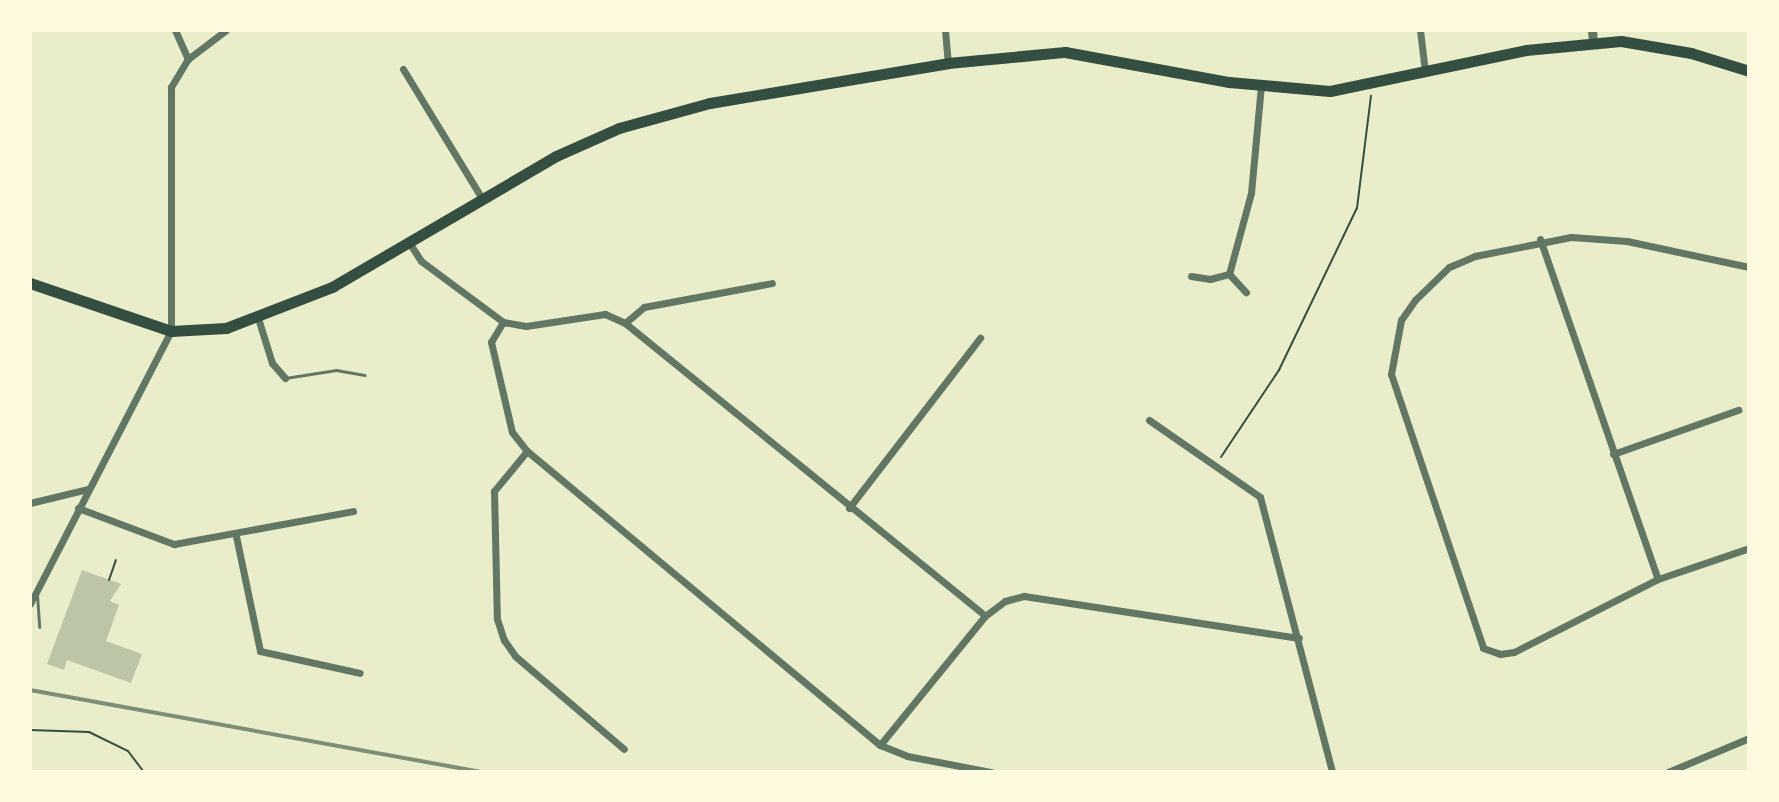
<!DOCTYPE html>
<html>
<head>
<meta charset="utf-8">
<style>
	body { margin:0 }
	#map { position:relative; width:1779px; height:802px; overflow:hidden; background:#e9edc9; font-family:"Nunito Sans",sans-serif }
	div>[style] { position:absolute }
	[style*='--x'] { left:calc(var(--x)*1px); top:calc(var(--y)*1px); width:calc(var(--w)*1px); rotate:calc(var(--a)*1deg) }
	.building>* { inset:0; background:#bcc5a7 }
	.path>* { height:2px; margin:-1px; padding:0 1px; transform-origin:1px; border-radius:1px; background:#344e41 }
	.service>* { height:3px; margin:-1.5px; padding:0 1.5px; transform-origin:1.5px; border-radius:1.5px; background:#617663 }
	.minor>* { height:7px; margin:-3.5px; padding:0 3.5px; transform-origin:3.5px; border-radius:3.5px; background:#617663 }
	.tertiary>* { height:9px; margin:-4.5px; padding:0 4.5px; transform-origin:4.5px; border-radius:4.5px; background:#617663 }
	.primary>* { height:11px; margin:-5.5px; padding:0 5.5px; transform-origin:5.5px; border-radius:5.5px; background:#344e41 }
	.rail>* { height:4px; margin:-2px; padding:0 2px; transform-origin:2px; border-radius:2px; background:#7c8e77 }
	span { translate:-50% -50%; white-space:nowrap; text-align:center; line-height:1.15; -webkit-text-stroke:8px #fefae0; paint-order:stroke }
	.frame { position:absolute; inset:0; border:32px solid #fefae0; pointer-events:none }
</style>
</head>
<body>
<div id="map">
	<div class="building">
		<i style="clip-path:polygon(82px 570px,121px 584px,110px 601px,119px 605px,106px 641px,142px 654px,131px 683px,67px 660px,64px 670px,47px 664px)"></i>
	</div>
	<div class="path">
		<i style="--x:1221;--y:457;--w:105;--a:-56.3"></i>
		<i style="--x:1279;--y:370;--w:180;--a:-64.3"></i>
		<i style="--x:1357;--y:208;--w:113;--a:-82.9"></i>
		<i style="--x:109;--y:580;--w:21;--a:-71"></i>
		<i style="--x:30;--y:730;--w:59;--a:1.9"></i>
		<i style="--x:89;--y:732;--w:43;--a:26"></i>
		<i style="--x:128;--y:751;--w:26;--a:53"></i>
	</div>
	<div class="service">
		<i style="--x:285;--y:378;--w:52;--a:-8.9"></i>
		<i style="--x:336;--y:370;--w:29;--a:10"></i>
		<i style="--x:37;--y:595;--w:32;--a:86"></i>
	</div>
	<div class="minor">
		<i style="--x:175;--y:30;--w:32;--a:66"></i>
		<i style="--x:945;--y:30;--w:33;--a:85"></i>
		<i style="--x:1420;--y:30;--w:42;--a:83.2"></i>
		<i style="--x:403;--y:69;--w:153;--a:58.6"></i>
		<i style="--x:1540;--y:239;--w:360;--a:70.9"></i>
		<i style="--x:410;--y:244;--w:20;--a:57"></i>
		<i style="--x:421;--y:261;--w:102;--a:36.6"></i>
		<i style="--x:503;--y:322;--w:23;--a:10"></i>
		<i style="--x:526;--y:326;--w:80;--a:-8.6"></i>
		<i style="--x:605;--y:314;--w:22;--a:24"></i>
		<i style="--x:625;--y:323;--w:464;--a:39.1"></i>
		<i style="--x:985;--y:616;--w:25;--a:-37"></i>
		<i style="--x:1005;--y:601;--w:20;--a:-15"></i>
		<i style="--x:1024;--y:596;--w:278;--a:8.7"></i>
		<i style="--x:1749;--y:267;--w:125;--a:-168"></i>
		<i style="--x:1627;--y:241;--w:56;--a:-175.9"></i>
		<i style="--x:1571;--y:237;--w:98;--a:168.8"></i>
		<i style="--x:1475;--y:256;--w:28;--a:157"></i>
		<i style="--x:1449;--y:267;--w:47;--a:135.9"></i>
		<i style="--x:1415;--y:300;--w:24;--a:125"></i>
		<i style="--x:1401;--y:320;--w:55;--a:100.5"></i>
		<i style="--x:1391;--y:374;--w:289;--a:71.4"></i>
		<i style="--x:1483;--y:648;--w:18;--a:19"></i>
		<i style="--x:1500;--y:654;--w:14;--a:-8"></i>
		<i style="--x:1514;--y:652;--w:161;--a:-26.9"></i>
		<i style="--x:1658;--y:579;--w:96;--a:-18.8"></i>
		<i style="--x:1229;--y:274;--w:25;--a:47"></i>
		<i style="--x:1191;--y:276;--w:19;--a:9"></i>
		<i style="--x:1210;--y:279;--w:20;--a:-15"></i>
		<i style="--x:1229;--y:274;--w:84;--a:-74.8"></i>
		<i style="--x:1251;--y:193;--w:108;--a:-84.7"></i>
		<i style="--x:258;--y:318;--w:47;--a:72.7"></i>
		<i style="--x:272;--y:363;--w:20;--a:49"></i>
		<i style="--x:503;--y:322;--w:23;--a:121"></i>
		<i style="--x:491;--y:342;--w:92;--a:76.9"></i>
		<i style="--x:512;--y:432;--w:24;--a:52"></i>
		<i style="--x:527;--y:451;--w:459;--a:39.8"></i>
		<i style="--x:880;--y:745;--w:29;--a:22"></i>
		<i style="--x:907;--y:756;--w:86;--a:10.8"></i>
		<i style="--x:625;--y:323;--w:25;--a:-40"></i>
		<i style="--x:644;--y:307;--w:130;--a:-10.6"></i>
		<i style="--x:1149;--y:420;--w:135;--a:34.7"></i>
		<i style="--x:1260;--y:497;--w:284;--a:75.3"></i>
		<i style="--x:527;--y:451;--w:52;--a:129.5"></i>
		<i style="--x:494;--y:491;--w:128;--a:88.7"></i>
		<i style="--x:497;--y:619;--w:22;--a:72"></i>
		<i style="--x:504;--y:640;--w:19;--a:55"></i>
		<i style="--x:515;--y:656;--w:143;--a:40.5"></i>
		<i style="--x:1613;--y:454;--w:133;--a:-19.4"></i>
		<i style="--x:30;--y:503;--w:60;--a:-13.6"></i>
		<i style="--x:78;--y:508;--w:103;--a:20.6"></i>
		<i style="--x:174;--y:544;--w:182;--a:-10.4"></i>
		<i style="--x:849;--y:508;--w:215;--a:-52.4"></i>
		<i style="--x:236;--y:536;--w:117;--a:78.2"></i>
		<i style="--x:260;--y:651;--w:102;--a:12.4"></i>
		<i style="--x:30;--y:604;--w:307;--a:-62.7"></i>
		<i style="--x:171;--y:331;--w:244;--a:-90"></i>
		<i style="--x:171;--y:87;--w:33;--a:-59"></i>
		<i style="--x:188;--y:59;--w:48;--a:-37.3"></i>
		<i style="--x:880;--y:745;--w:166;--a:-50.9"></i>
		<i style="--x:1668;--y:772;--w:88;--a:-22.8"></i>
	</div>
	<div class="tertiary">
		<i style="--x:1592;--y:30;--w:11;--a:85"></i>
	</div>
	<div class="primary">
		<i style="--x:30;--y:283;--w:149;--a:18.8"></i>
		<i style="--x:171;--y:331;--w:55;--a:-3.1"></i>
		<i style="--x:226;--y:328;--w:114;--a:-21.1"></i>
		<i style="--x:332;--y:287;--w:259;--a:-30.3"></i>
		<i style="--x:556;--y:156;--w:69;--a:-24"></i>
		<i style="--x:619;--y:128;--w:94;--a:-15.4"></i>
		<i style="--x:710;--y:103;--w:241;--a:-9.5"></i>
		<i style="--x:948;--y:63;--w:118;--a:-5.4"></i>
		<i style="--x:1065;--y:52;--w:167;--a:10.4"></i>
		<i style="--x:1229;--y:82;--w:101;--a:5.1"></i>
		<i style="--x:1330;--y:91;--w:200;--a:-11.8"></i>
		<i style="--x:1526;--y:50;--w:95;--a:-5.4"></i>
		<i style="--x:1621;--y:41;--w:71;--a:9.7"></i>
		<i style="--x:1691;--y:53;--w:61;--a:17.2"></i>
	</div>
	<div class="rail">
		<i style="--x:30;--y:690;--w:457;--a:10.3"></i>
	</div>
	<div class="frame"></div>
</div>
</body>
</html>
